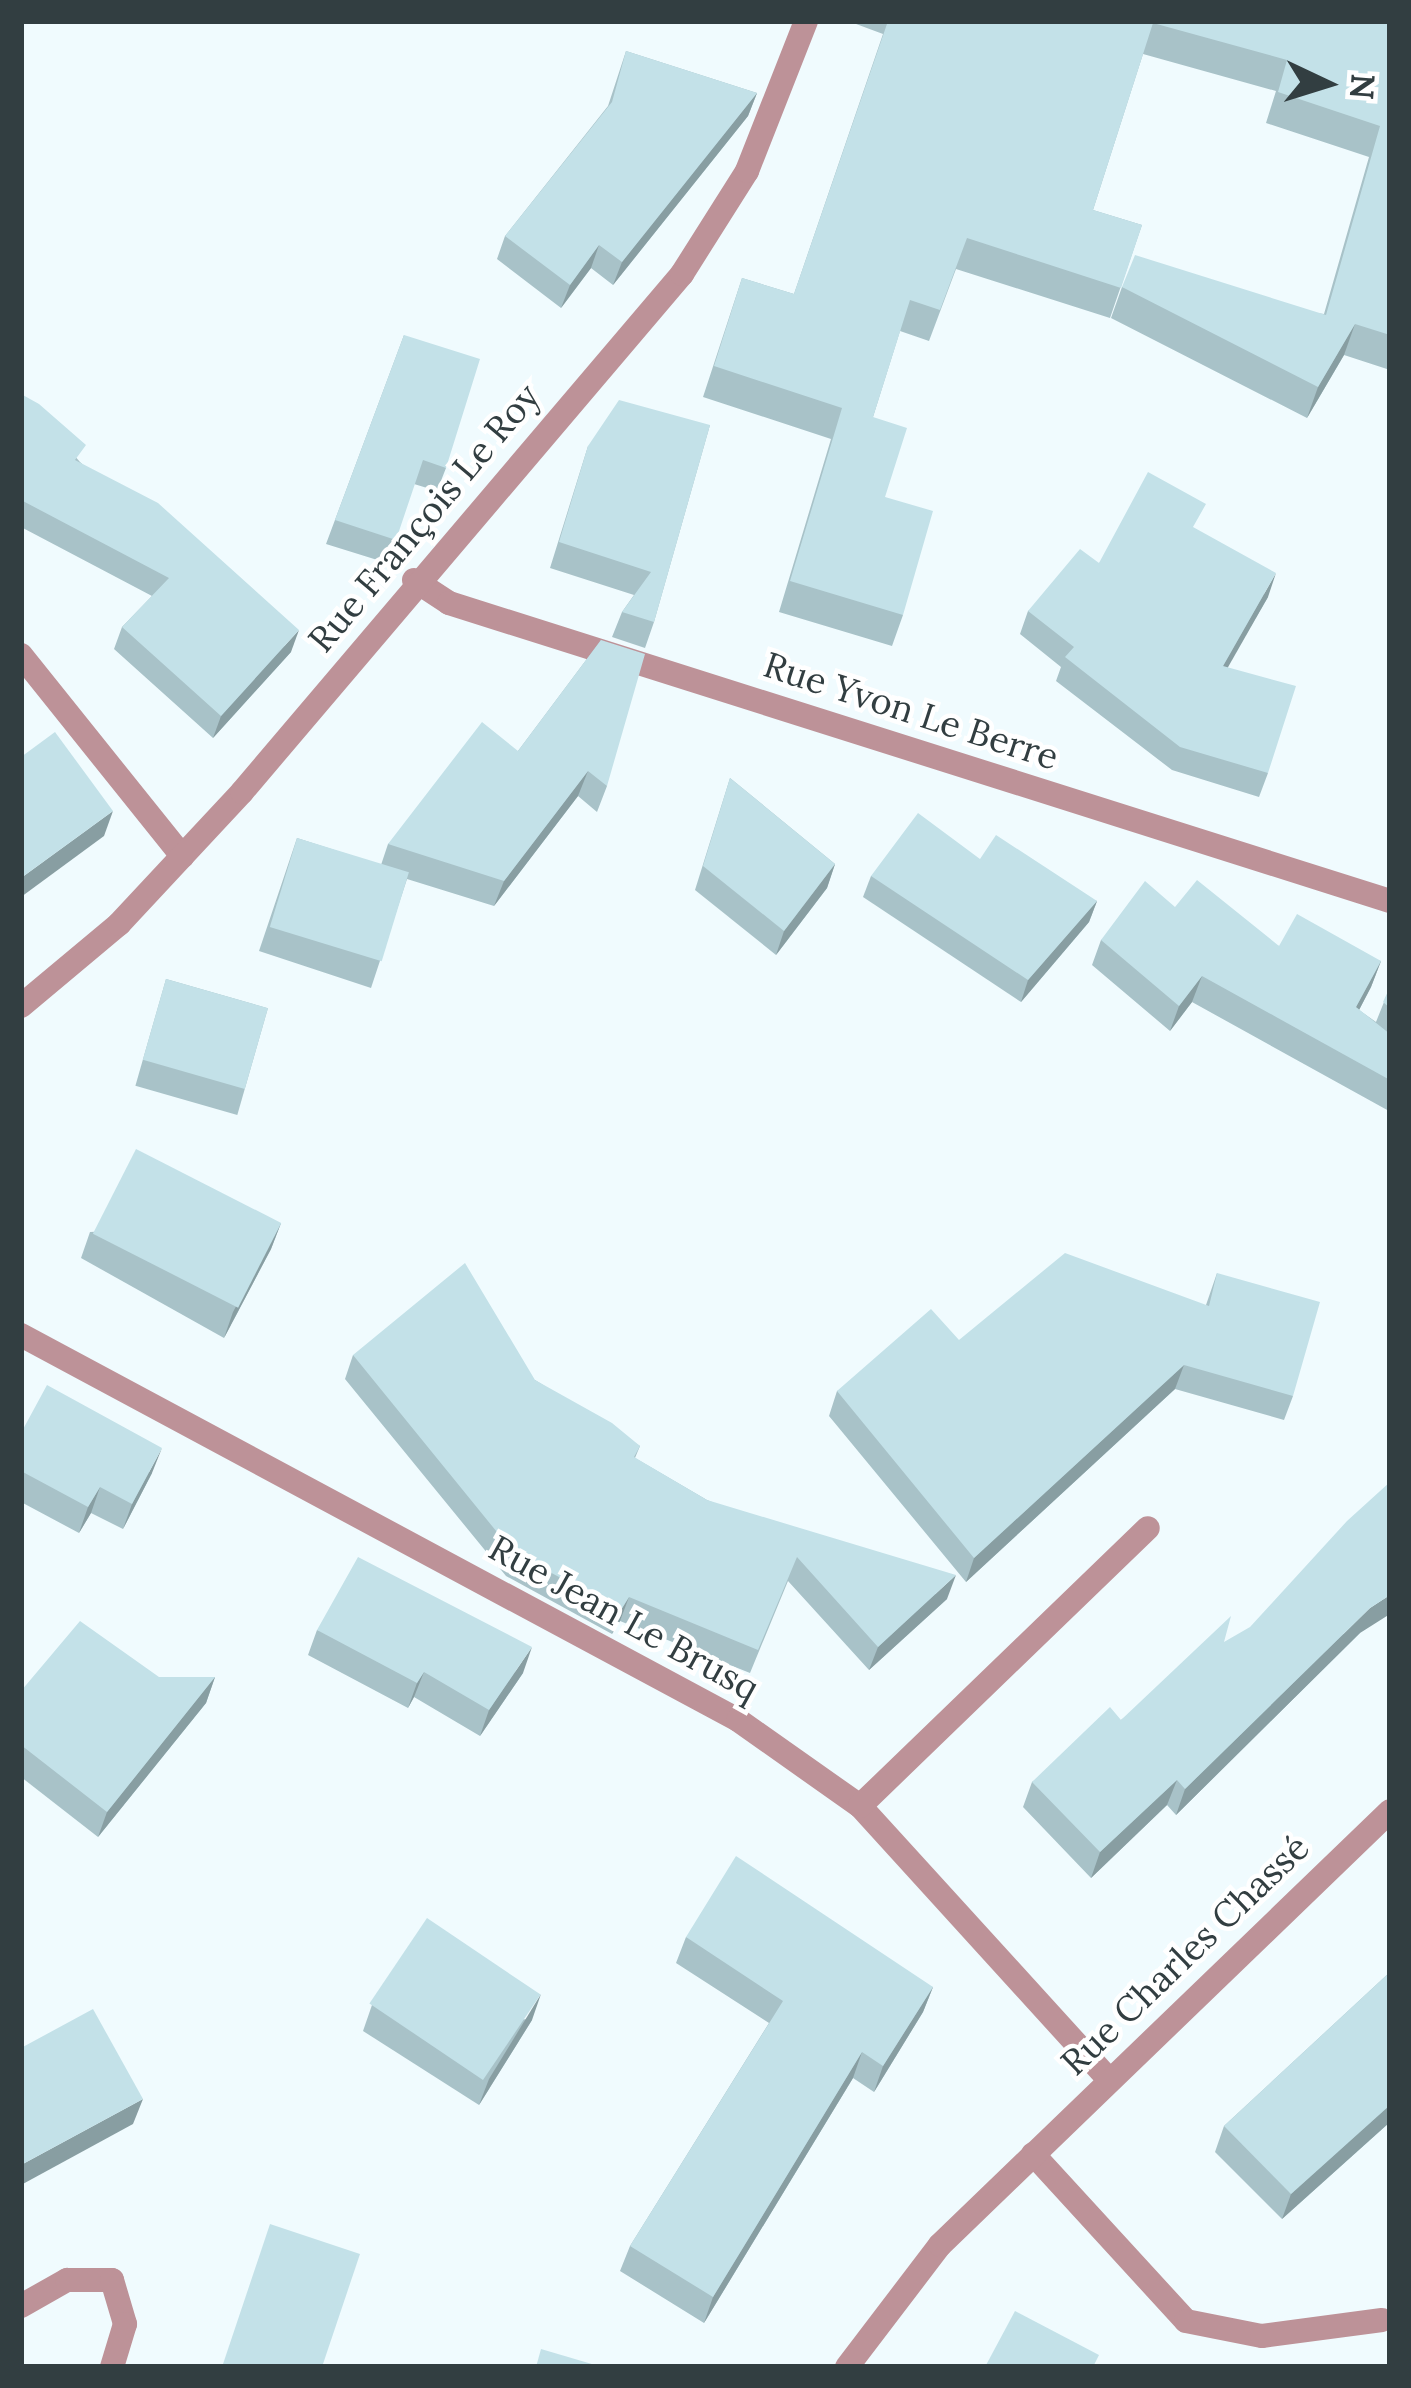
<!DOCTYPE html>
<html>
<head>
<meta charset="utf-8">
<style>
	body { margin:0 }
	#map { position:relative; width:1411px; height:2388px; overflow:hidden; background:#f0fbfe; font-family:Lora,serif }
	div>[style] { position:absolute }
	[style*='--x'] { left:calc(var(--x)*1px); top:calc(var(--y)*1px); width:calc(var(--w)*1px); rotate:calc(var(--a)*1deg) }
	.street>* { height:24px; margin:-12px; padding:0 12px; transform-origin:12px; border-radius:12px; background:#bd9298 }
	.wall>* { inset:0; background:#a8c2c8; transform-origin:0 0 }
	.shaded-wall>* { inset:0; background:#889ea2 }
	.building>* { inset:0; background:#c3e1e8; transform-origin:0 0 }
	span { translate:-50% -50%; white-space:nowrap; text-align:center; line-height:1.15; -webkit-text-stroke:9px #fff; paint-order:stroke }
	.street-label { font-size:36px; color:#323e41 }
	.frame { position:absolute; inset:0; border:24px solid #323e41; pointer-events:none }
	.north { position:absolute; left:1267px; top:24px; width:120px; height:120px; -webkit-text-stroke:9px #fff; paint-order:stroke; rotate:94deg; font-size:33px; font-weight:700; line-height:48px; text-align:center; color:#323e41 }
	.north::after { content:''; display:block; margin:auto; width:42px; height:54px; background:#323e41; clip-path:polygon(50% 0,100% 100%,50% 72%,0 100%) }
</style>
</head>
<body>
<div id="map">
	<div class="street">
		<i style="--x:414;--y:580;--w:42;--a:33.3"></i>
		<i style="--x:449;--y:603;--w:987;--a:17.57"></i>
		<i style="--x:21;--y:655;--w:258;--a:51.3"></i>
		<i style="--x:21;--y:1006;--w:128;--a:-39.9"></i>
		<i style="--x:119;--y:924;--w:180;--a:-47"></i>
		<i style="--x:242;--y:792;--w:680;--a:-49.65"></i>
		<i style="--x:682;--y:274;--w:122;--a:-57.7"></i>
		<i style="--x:747;--y:171;--w:161;--a:-68.5"></i>
		<i style="--x:21;--y:1335;--w:814;--a:28.23"></i>
		<i style="--x:738;--y:1720;--w:149;--a:35.2"></i>
		<i style="--x:860;--y:1806;--w:367;--a:47.7"></i>
		<i style="--x:860;--y:1806;--w:400;--a:-44"></i>
		<i style="--x:1033;--y:2154;--w:226;--a:47.5"></i>
		<i style="--x:1186;--y:2321;--w:77;--a:11.2"></i>
		<i style="--x:1262;--y:2336;--w:121;--a:-7.6"></i>
		<i style="--x:21;--y:2306;--w:53;--a:-29.5"></i>
		<i style="--x:67;--y:2280;--w:45;--a:0"></i>
		<i style="--x:112;--y:2280;--w:46;--a:73.5"></i>
		<i style="--x:125;--y:2324;--w:45;--a:106.8"></i>
		<i style="--x:847;--y:2367;--w:153;--a:-52.7"></i>
		<i style="--x:940;--y:2245;--w:625;--a:-43.96"></i>
	</div>
	<div class="wall">
		<i style="clip-path:polygon(848px 21px,1390px 21px,1390px 370px,1344px 355px,1307px 418px,1111px 318px,1122px 287px,1324px 314px,1369px 157px,1266px 123px,1276px 91px,1143px 54px,1093px 210px,1142px 225px,1110px 318px,956px 269px,929px 341px,900px 331px,873px 417px,903px 615px,892px 646px,779px 612px,831px 439px,703px 397px,742px 278px,794px 294px,883px 34px)"></i>
		<i style="clip-path:polygon(626px 51px,757px 93px,748px 116px,613px 285px,591px 268px,561px 308px,497px 259px,505px 236px,608px 106px)"></i>
		<i style="clip-path:polygon(404px 335px,446px 468px,437px 491px,414px 484px,387px 563px,326px 544px)"></i>
		<i style="clip-path:polygon(21px 394px,80px 462px,291px 652px,213px 738px,114px 649px,122px 627px,152px 596px,21px 527px)"></i>
		<i style="clip-path:polygon(710px 425px,654px 622px,645px 648px,612px 637px,622px 612px,634px 595px,550px 568px,588px 446px)"></i>
		<i style="clip-path:polygon(1196px 529px,1268px 597px,1227px 667px,1268px 773px,1259px 797px,1172px 770px,1056px 681px,1061px 667px,1020px 634px,1028px 611px,1099px 563px)"></i>
		<i style="clip-path:polygon(601px 640px,607px 786px,597px 812px,578px 796px,494px 906px,407px 879px,371px 988px,259px 951px,297px 838px,381px 865px,388px 844px,518px 751px)"></i>
		<i style="clip-path:polygon(730px 778px,835px 864px,827px 888px,776px 955px,695px 890px)"></i>
		<i style="clip-path:polygon(980px 859px,1097px 901px,1089px 922px,1021px 1002px,863px 897px,871px 876px)"></i>
		<i style="clip-path:polygon(1175px 907px,1279px 946px,1381px 961px,1371px 987px,1359px 1010px,1376px 1022px,1390px 987px,1389px 1111px,1192px 1002px,1170px 1031px,1092px 965px,1101px 940px)"></i>
		<i style="left:166px;top:979px;width:106px;height:111px;rotate:16deg"></i>
		<i style="clip-path:polygon(281px 1223px,271px 1249px,224px 1338px,81px 1258px,90px 1232px)"></i>
		<i style="clip-path:polygon(1217px 1273px,1293px 1396px,1284px 1420px,1175px 1389px,966px 1582px,829px 1416px,837px 1391px,959px 1340px,1206px 1305px)"></i>
		<i style="clip-path:polygon(353px 1355px,535px 1380px,640px 1446px,635px 1458px,707px 1500px,947px 1599px,869px 1670px,788px 1581px,750px 1673px,620px 1621px,612px 1634px,506px 1576px,345px 1379px)"></i>
		<i style="clip-path:polygon(21px 1433px,152px 1473px,123px 1529px,91px 1513px,79px 1533px,21px 1502px)"></i>
		<i style="clip-path:polygon(317px 1630px,523px 1673px,480px 1736px,414px 1697px,408px 1708px,308px 1655px)"></i>
		<i style="clip-path:polygon(1360px 1633px,1176px 1815px,1167px 1805px,1091px 1878px,1023px 1807px,1032px 1782px,1121px 1720px,1224px 1642px)"></i>
		<i style="clip-path:polygon(159px 1677px,215px 1677px,206px 1703px,98px 1837px,21px 1777px,21px 1691px)"></i>
		<i style="clip-path:polygon(686px 1937px,933px 1987px,923px 2012px,874px 2092px,853px 2078px,704px 2323px,620px 2271px,630px 2246px,769px 2023px,676px 1963px)"></i>
		<i style="clip-path:polygon(1390px 1972px,1390px 2122px,1282px 2219px,1215px 2152px,1224px 2126px)"></i>
		<i style="clip-path:polygon(372px 2005px,532px 2020px,479px 2105px,363px 2031px)"></i>
	</div>
	<div class="shaded-wall">
		<i style="clip-path:polygon(757px 93px,748px 116px,613px 285px,622px 262px)"></i>
		<i style="clip-path:polygon(599px 245px,591px 268px,561px 308px,570px 285px)"></i>
		<i style="clip-path:polygon(1355px 324px,1344px 355px,1307px 418px,1318px 387px)"></i>
		<i style="clip-path:polygon(1276px 573px,1268px 597px,1215px 690px,1223px 666px)"></i>
		<i style="clip-path:polygon(299px 630px,291px 652px,213px 738px,221px 716px)"></i>
		<i style="clip-path:polygon(588px 771px,578px 796px,494px 906px,504px 881px)"></i>
		<i style="clip-path:polygon(113px 811px,104px 836px,21px 897px,21px 878px)"></i>
		<i style="clip-path:polygon(835px 864px,827px 888px,776px 955px,784px 931px)"></i>
		<i style="clip-path:polygon(1097px 901px,1089px 922px,1021px 1002px,1028px 980px)"></i>
		<i style="clip-path:polygon(1381px 961px,1371px 987px,1347px 1033px,1356px 1007px)"></i>
		<i style="clip-path:polygon(1202px 976px,1192px 1002px,1170px 1031px,1179px 1006px)"></i>
		<i style="clip-path:polygon(281px 1223px,271px 1249px,224px 1338px,233px 1312px)"></i>
		<i style="clip-path:polygon(1184px 1365px,1175px 1389px,966px 1582px,974px 1558px)"></i>
		<i style="clip-path:polygon(162px 1448px,152px 1473px,123px 1529px,132px 1504px)"></i>
		<i style="clip-path:polygon(100px 1487px,91px 1513px,79px 1533px,88px 1507px)"></i>
		<i style="clip-path:polygon(956px 1575px,947px 1599px,869px 1670px,878px 1647px)"></i>
		<i style="clip-path:polygon(1390px 1595px,1390px 1614px,1360px 1633px,1176px 1815px,1185px 1789px,1370px 1608px)"></i>
		<i style="clip-path:polygon(629px 1597px,620px 1621px,612px 1634px,621px 1610px)"></i>
		<i style="clip-path:polygon(532px 1647px,523px 1673px,480px 1736px,489px 1710px)"></i>
		<i style="clip-path:polygon(424px 1672px,414px 1697px,408px 1708px,417px 1683px)"></i>
		<i style="clip-path:polygon(215px 1677px,206px 1703px,98px 1837px,107px 1812px)"></i>
		<i style="clip-path:polygon(1177px 1780px,1167px 1805px,1091px 1878px,1100px 1852px)"></i>
		<i style="clip-path:polygon(933px 1987px,923px 2012px,874px 2092px,883px 2066px)"></i>
		<i style="clip-path:polygon(541px 1994px,532px 2020px,479px 2105px,489px 2079px)"></i>
		<i style="clip-path:polygon(862px 2052px,853px 2078px,704px 2323px,713px 2297px)"></i>
		<i style="clip-path:polygon(143px 2099px,133px 2124px,21px 2185px,21px 2165px)"></i>
		<i style="clip-path:polygon(1390px 2105px,1390px 2122px,1282px 2219px,1291px 2194px)"></i>
	</div>
	<div class="building">
		<i style="clip-path:polygon(888px 21px,1390px 21px,1390px 335px,1355px 324px,1318px 387px,1122px 287px,1135px 255px,1326px 315px,1380px 126px,1278px 92px,1287px 60px,1153px 23px,1093px 210px,1142px 225px,1121px 288px,967px 238px,940px 310px,910px 300px,873px 417px,907px 428px,885px 497px,933px 511px,903px 615px,790px 581px,842px 408px,714px 366px,742px 278px,794px 294px)"></i>
		<i style="clip-path:polygon(626px 51px,757px 93px,622px 262px,599px 245px,570px 285px,505px 236px,612px 102px)"></i>
		<i style="clip-path:polygon(404px 335px,480px 359px,446px 468px,423px 460px,396px 540px,335px 520px)"></i>
		<i style="clip-path:polygon(21px 394px,39px 404px,86px 445px,75px 460px,158px 503px,299px 630px,221px 716px,122px 627px,169px 578px,21px 500px)"></i>
		<i style="clip-path:polygon(619px 400px,710px 425px,654px 622px,622px 612px,651px 572px,559px 542px,588px 446px)"></i>
		<i style="clip-path:polygon(1148px 472px,1206px 504px,1193px 527px,1276px 573px,1223px 666px,1296px 686px,1268px 773px,1180px 747px,1065px 657px,1074px 647px,1028px 611px,1080px 549px,1099px 563px)"></i>
		<i style="clip-path:polygon(601px 640px,645px 654px,607px 786px,588px 771px,504px 881px,388px 844px,482px 722px,518px 751px)"></i>
		<i style="clip-path:polygon(55px 732px,113px 811px,21px 878px,21px 757px)"></i>
		<i style="clip-path:polygon(730px 778px,835px 864px,784px 931px,703px 866px)"></i>
		<i style="clip-path:polygon(918px 813px,980px 859px,996px 835px,1097px 901px,1028px 980px,871px 876px)"></i>
		<i style="left:297px;top:838px;width:117px;height:93px;rotate:17deg"></i>
		<i style="clip-path:polygon(1197px 880px,1279px 946px,1297px 914px,1381px 961px,1356px 1007px,1390px 1034px,1390px 1080px,1202px 976px,1179px 1006px,1101px 940px,1145px 881px,1175px 907px)"></i>
		<i style="left:166px;top:979px;width:106px;height:84px;rotate:16deg"></i>
		<i style="clip-path:polygon(1390px 987px,1390px 1008px,1383px 1002px)"></i>
		<i style="left:136px;top:1149px;width:163px;height:95px;rotate:27deg"></i>
		<i style="clip-path:polygon(1065px 1253px,1209px 1306px,1217px 1273px,1320px 1302px,1293px 1396px,1184px 1365px,974px 1558px,837px 1391px,931px 1309px,959px 1340px)"></i>
		<i style="clip-path:polygon(465px 1263px,535px 1380px,612px 1423px,640px 1446px,634px 1457px,707px 1500px,956px 1575px,878px 1647px,797px 1557px,758px 1650px,629px 1597px,621px 1610px,514px 1553px,353px 1355px)"></i>
		<i style="clip-path:polygon(47px 1385px,162px 1448px,132px 1504px,100px 1487px,88px 1507px,21px 1471px,21px 1433px)"></i>
		<i style="clip-path:polygon(1390px 1482px,1390px 1595px,1370px 1608px,1185px 1789px,1177px 1780px,1100px 1852px,1032px 1782px,1110px 1707px,1121px 1720px,1231px 1616px,1224px 1642px,1250px 1627px,1347px 1521px)"></i>
		<i style="clip-path:polygon(358px 1557px,532px 1647px,489px 1710px,424px 1672px,417px 1683px,317px 1630px)"></i>
		<i style="clip-path:polygon(80px 1621px,159px 1677px,215px 1677px,107px 1812px,21px 1745px,21px 1691px)"></i>
		<i style="clip-path:polygon(736px 1856px,933px 1987px,883px 2066px,862px 2052px,713px 2297px,630px 2246px,783px 2001px,686px 1937px)"></i>
		<i style="left:427px;top:1918px;width:137px;height:103px;rotate:34deg"></i>
		<i style="clip-path:polygon(1390px 1972px,1390px 2105px,1291px 2194px,1224px 2126px)"></i>
		<i style="clip-path:polygon(93px 2009px,143px 2099px,21px 2165px,21px 2048px)"></i>
		<i style="clip-path:polygon(270px 2224px,360px 2254px,322px 2367px,222px 2367px)"></i>
		<i style="clip-path:polygon(1015px 2311px,1099px 2355px,1093px 2367px,985px 2367px)"></i>
		<i style="clip-path:polygon(541px 2349px,602px 2367px,536px 2367px)"></i>
	</div>
	<div class="street-label">
		<span style="left:424px;top:518px;rotate:-50deg">Rue François Le Roy</span>
		<span style="left:911px;top:711px;rotate:18deg">Rue Yvon Le Berre</span>
		<span style="left:624px;top:1618px;rotate:29deg">Rue Jean Le Brusq</span>
		<span style="left:1185px;top:1955px;rotate:-44deg">Rue Charles Chassé</span>
	</div>
	<div class="frame"></div>
	<div class="north">N</div>
</div>
</body>
</html>
